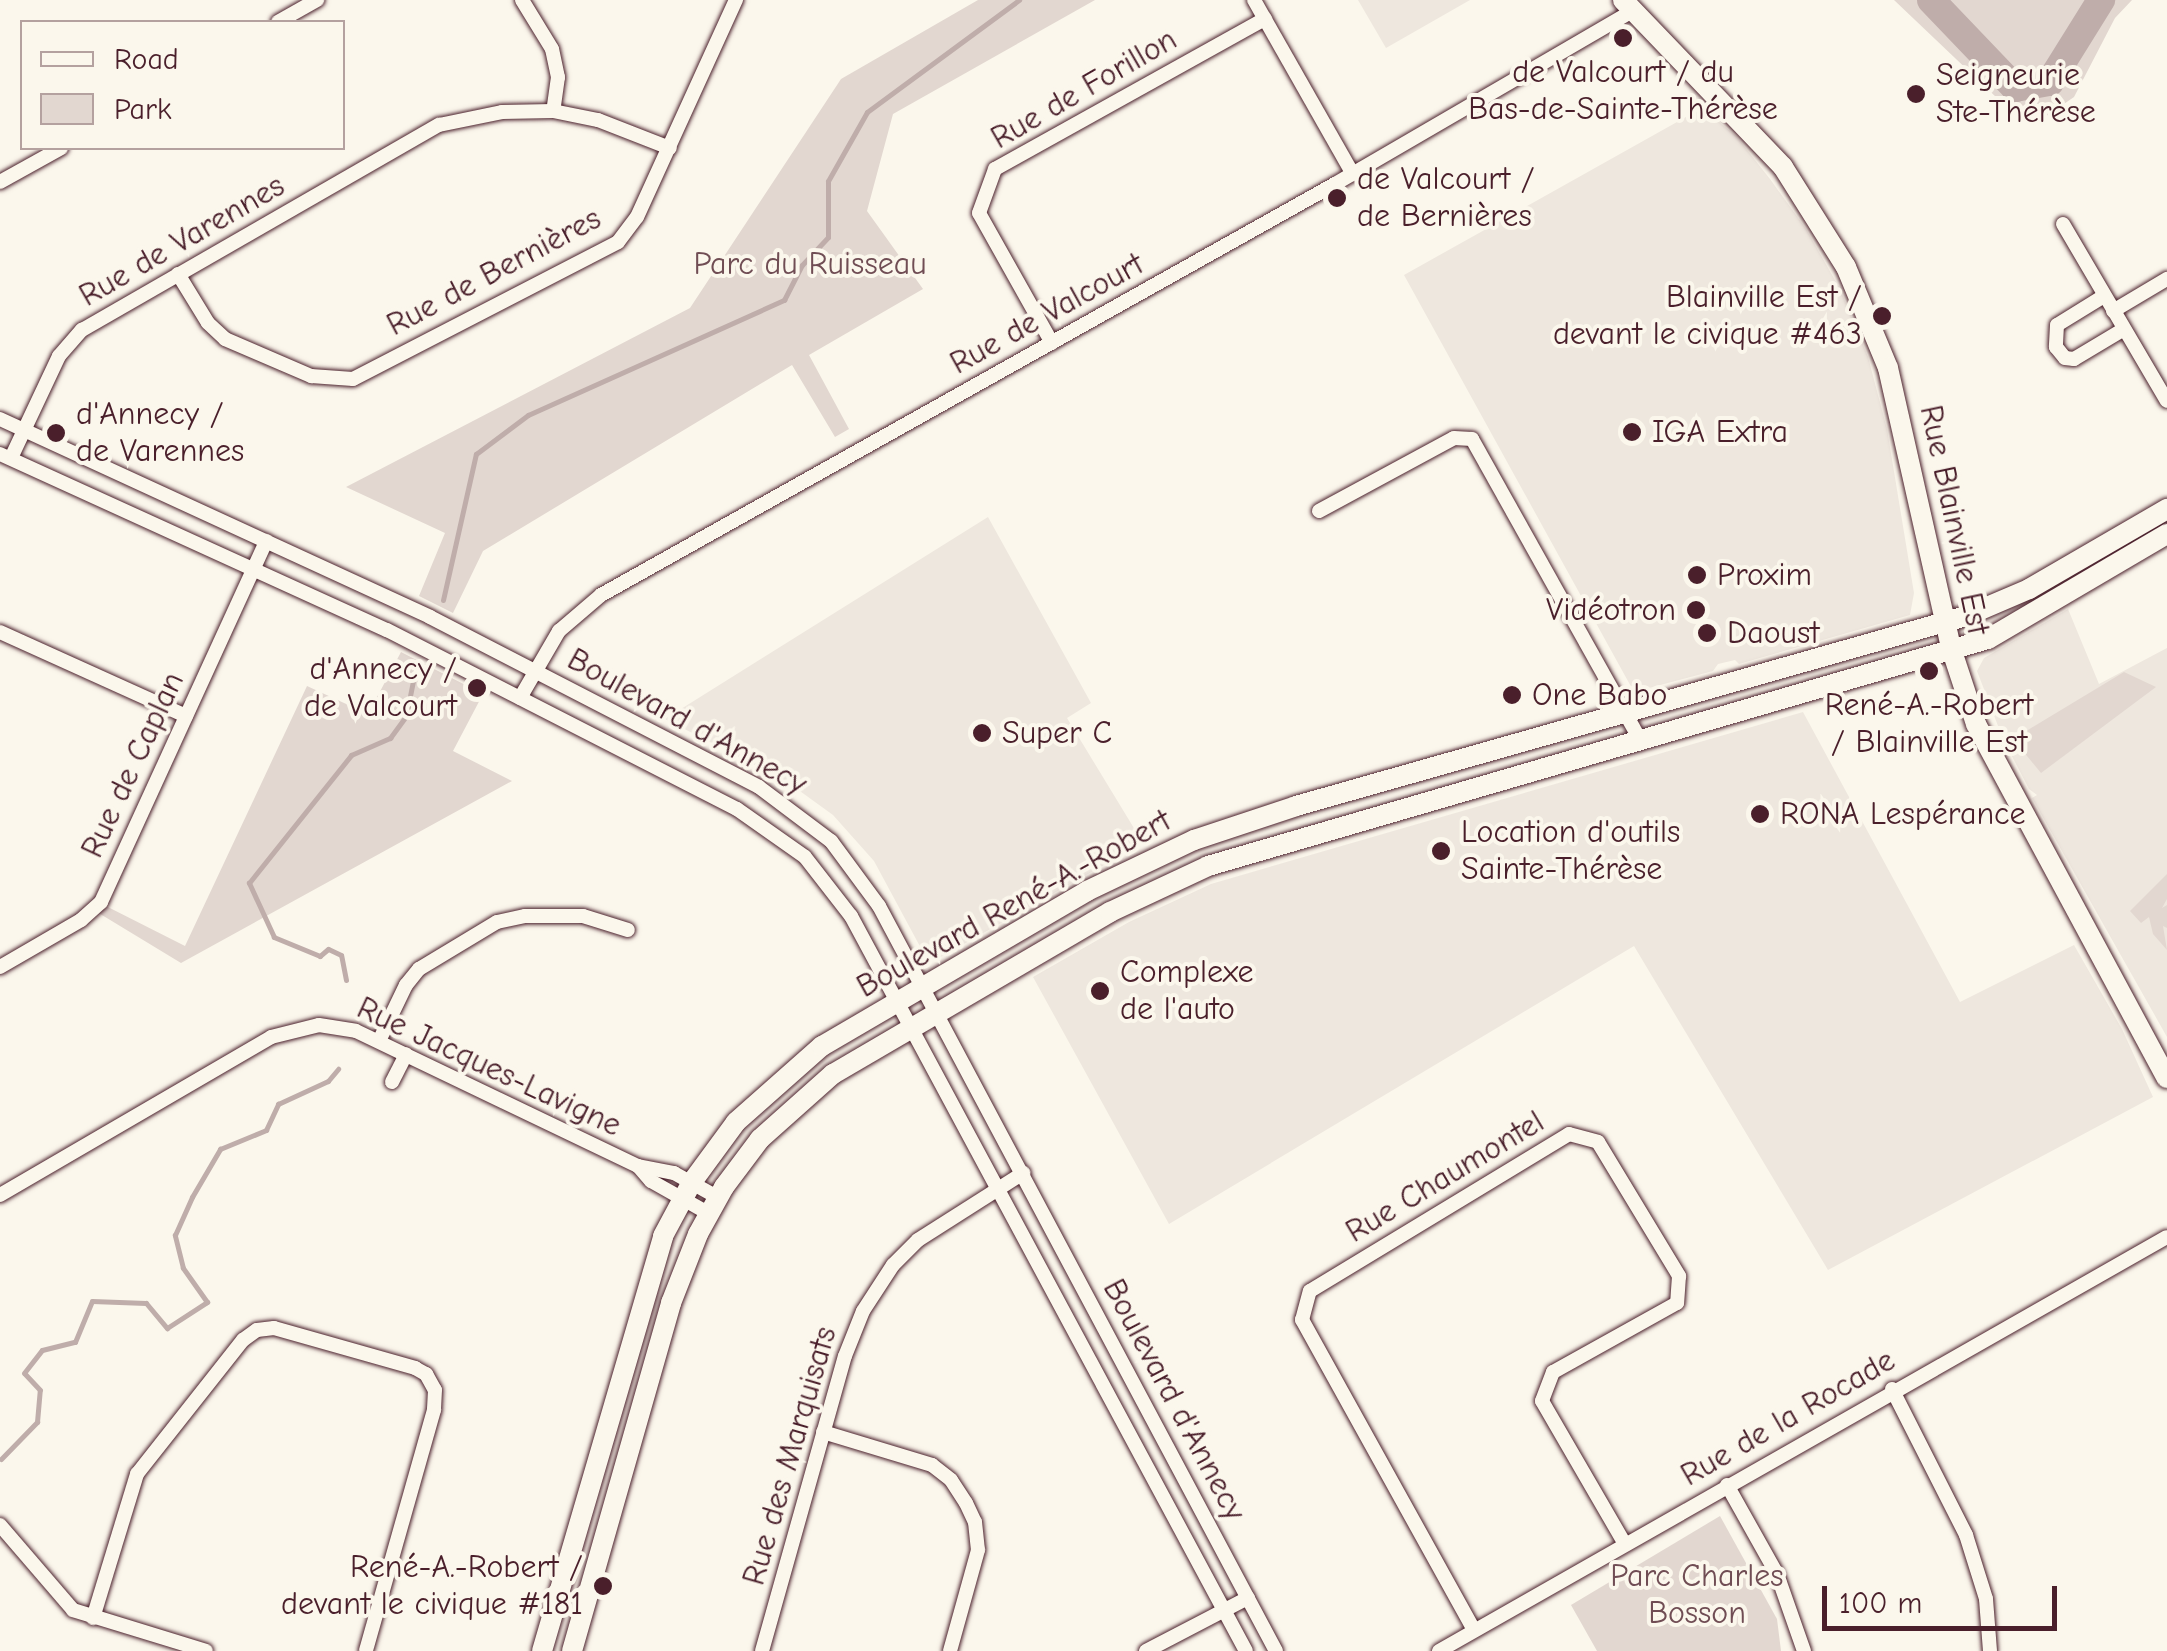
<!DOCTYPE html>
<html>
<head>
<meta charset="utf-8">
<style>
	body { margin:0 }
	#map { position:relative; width:2167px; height:1651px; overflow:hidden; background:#fbf7ec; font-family:"Comic Neue",sans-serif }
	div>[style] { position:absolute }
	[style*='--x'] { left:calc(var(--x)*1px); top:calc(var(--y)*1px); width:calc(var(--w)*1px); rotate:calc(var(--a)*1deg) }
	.built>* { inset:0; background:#eee7de }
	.green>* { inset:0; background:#e2d7d0 }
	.stream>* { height:5px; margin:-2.5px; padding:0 2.5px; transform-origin:2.5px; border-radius:2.5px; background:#bfadaa }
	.river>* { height:28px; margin:-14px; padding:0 14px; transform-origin:14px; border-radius:14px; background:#bfadaa }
	.roads { filter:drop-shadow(0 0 2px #4a1f2b) drop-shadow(0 0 2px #4a1f2b) }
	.street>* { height:14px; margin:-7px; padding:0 7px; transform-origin:7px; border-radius:7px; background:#fbf7ec }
	.secondary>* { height:20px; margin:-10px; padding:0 10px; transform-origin:10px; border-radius:10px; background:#fbf7ec }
	.dots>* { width:28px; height:28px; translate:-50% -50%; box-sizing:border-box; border:5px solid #fbf7ec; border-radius:50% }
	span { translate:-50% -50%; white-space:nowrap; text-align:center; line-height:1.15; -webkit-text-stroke:8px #fbf7ec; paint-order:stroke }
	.poi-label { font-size:32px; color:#4a1f2b }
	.left { translate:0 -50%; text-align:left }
	.right { translate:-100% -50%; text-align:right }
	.street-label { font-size:32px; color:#4a1f2b }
	.park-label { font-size:32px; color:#704d54 }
	.legend { position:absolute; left:20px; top:20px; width:325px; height:130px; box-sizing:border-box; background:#fbf7ec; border:2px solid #b4a19f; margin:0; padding:12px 18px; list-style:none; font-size:30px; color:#4a1f2b }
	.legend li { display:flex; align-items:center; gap:20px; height:50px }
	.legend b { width:50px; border:2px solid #b4a19f }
	.scale { position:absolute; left:1822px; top:1586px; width:235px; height:45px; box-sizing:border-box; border:5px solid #4a1f2b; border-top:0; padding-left:12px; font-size:30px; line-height:35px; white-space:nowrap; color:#4a1f2b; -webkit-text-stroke:8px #fbf7ec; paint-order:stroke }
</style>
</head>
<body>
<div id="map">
	<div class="built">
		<i style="clip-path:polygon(1358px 0,1470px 0,1386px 48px)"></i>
		<i style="clip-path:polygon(1702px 108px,1736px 136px,1770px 179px,1806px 229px,1840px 289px,1868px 357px,1887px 429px,1914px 593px,1910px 615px,1739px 664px,1735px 660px,1718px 664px,1713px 671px,1634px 692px,1404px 275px)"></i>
		<i style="clip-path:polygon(988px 517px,1091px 703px,1067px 718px,1143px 843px,939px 958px,923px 952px,874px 861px,833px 815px,786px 781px,665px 719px)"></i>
		<i style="clip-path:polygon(2068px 609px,2099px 684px,2167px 648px,2167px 1037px,2032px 798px,2037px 795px,2029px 789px,2003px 739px,1977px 671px,1984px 658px)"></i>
		<i style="clip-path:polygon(1803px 712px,1960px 1002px,2074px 945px,2122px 1029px,2153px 1097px,1828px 1270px,1634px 946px,1169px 1224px,1033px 977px,1129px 922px,1211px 884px)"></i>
	</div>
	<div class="green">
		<i style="clip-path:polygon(978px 0,1095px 0,893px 114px,867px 211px,923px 289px,809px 355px,849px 429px,835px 437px,792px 365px,483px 551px,453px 613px,419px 596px,445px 533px,346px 487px,690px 308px,841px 79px)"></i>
		<i style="clip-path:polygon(1894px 0,2132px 0,2115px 18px,2074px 97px,2045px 117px,2017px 117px)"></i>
		<i style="clip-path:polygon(401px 652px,483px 694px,453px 751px,512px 781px,181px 963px,92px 909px,96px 901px,185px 946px,307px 686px,368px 714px)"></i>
		<i style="clip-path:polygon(2124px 672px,2156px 687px,2041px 773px,2013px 739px)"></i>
		<i style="clip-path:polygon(2167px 874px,2167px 899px,2162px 908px,2167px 905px,2167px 928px,2163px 926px,2167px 950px,2153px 934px,2149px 917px,2141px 923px,2130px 911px)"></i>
		<i style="clip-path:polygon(1720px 1516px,1777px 1619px,1781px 1651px,1597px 1651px,1571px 1605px)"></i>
	</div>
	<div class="stream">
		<i style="--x:443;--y:600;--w:150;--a:-77.3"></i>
		<i style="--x:476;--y:454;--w:65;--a:-36.9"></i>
		<i style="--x:528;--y:415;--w:281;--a:-24.2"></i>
		<i style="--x:784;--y:300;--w:39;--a:-63"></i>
		<i style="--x:802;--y:265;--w:38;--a:-47"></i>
		<i style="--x:828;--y:237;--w:56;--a:-90"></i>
		<i style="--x:828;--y:181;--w:79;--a:-60.5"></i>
		<i style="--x:867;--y:112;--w:189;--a:-36.4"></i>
		<i style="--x:346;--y:980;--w:25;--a:-101"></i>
		<i style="--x:341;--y:955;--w:14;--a:-155"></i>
		<i style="--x:328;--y:949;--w:11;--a:139"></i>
		<i style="--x:320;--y:956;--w:50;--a:-157.6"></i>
		<i style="--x:274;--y:937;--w:60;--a:-114.8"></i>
		<i style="--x:249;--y:883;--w:164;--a:-51.4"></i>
		<i style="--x:351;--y:755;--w:43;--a:-23.6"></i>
		<i style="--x:390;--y:738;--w:27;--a:-54"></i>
		<i style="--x:406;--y:716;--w:51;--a:-78.7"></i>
		<i style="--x:1;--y:1459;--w:52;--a:-45.8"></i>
		<i style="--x:37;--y:1422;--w:32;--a:-85"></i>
		<i style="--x:40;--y:1390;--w:23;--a:-133"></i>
		<i style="--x:24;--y:1373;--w:29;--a:-52"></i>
		<i style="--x:42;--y:1350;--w:34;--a:-14"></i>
		<i style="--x:75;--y:1342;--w:44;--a:-67.5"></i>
		<i style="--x:92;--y:1301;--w:54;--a:2.1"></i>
		<i style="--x:146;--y:1303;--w:33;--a:50"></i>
		<i style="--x:167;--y:1328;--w:48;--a:-33"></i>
		<i style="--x:207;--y:1302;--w:42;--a:-125.2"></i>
		<i style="--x:183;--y:1268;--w:34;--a:-104"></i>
		<i style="--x:175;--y:1235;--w:42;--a:-65.9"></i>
		<i style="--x:192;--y:1197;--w:56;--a:-59.7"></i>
		<i style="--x:220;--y:1149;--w:50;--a:-22.4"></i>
		<i style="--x:266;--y:1130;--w:29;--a:-65"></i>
		<i style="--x:278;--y:1104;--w:55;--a:-24.7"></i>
		<i style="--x:328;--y:1081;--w:16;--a:-50"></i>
	</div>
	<div class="river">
		<i style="--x:1931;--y:0;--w:122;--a:46.3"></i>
		<i style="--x:2015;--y:88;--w:36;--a:-10"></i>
		<i style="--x:2050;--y:82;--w:97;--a:-58.1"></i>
	</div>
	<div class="roads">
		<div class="street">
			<i style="--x:522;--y:0;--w:57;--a:58.5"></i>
			<i style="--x:552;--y:49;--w:29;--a:78"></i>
			<i style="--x:558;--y:77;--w:34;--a:98"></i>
			<i style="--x:1254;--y:0;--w:200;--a:60.4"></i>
			<i style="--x:278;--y:22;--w:45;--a:-29.4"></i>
			<i style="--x:0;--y:182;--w:70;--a:-29.1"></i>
			<i style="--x:2063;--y:224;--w:205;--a:59.6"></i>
			<i style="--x:178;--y:274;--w:57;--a:58.5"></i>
			<i style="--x:208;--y:323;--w:23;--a:43"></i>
			<i style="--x:225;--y:339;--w:94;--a:23.3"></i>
			<i style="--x:311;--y:376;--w:42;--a:4.1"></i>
			<i style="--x:353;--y:379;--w:298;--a:-27.3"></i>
			<i style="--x:618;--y:242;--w:31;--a:-53"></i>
			<i style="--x:637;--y:217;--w:239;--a:-65.5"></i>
			<i style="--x:2104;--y:296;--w:55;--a:148.3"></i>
			<i style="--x:2057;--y:325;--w:22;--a:93"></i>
			<i style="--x:2056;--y:347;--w:14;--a:51"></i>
			<i style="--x:2065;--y:358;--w:9;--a:6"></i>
			<i style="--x:2074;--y:359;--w:58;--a:-31"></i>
			<i style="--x:2113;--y:311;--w:63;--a:-30.7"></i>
			<i style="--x:1052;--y:343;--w:149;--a:-119.3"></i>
			<i style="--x:979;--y:213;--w:47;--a:-70"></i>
			<i style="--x:995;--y:169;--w:309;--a:-29.1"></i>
			<i style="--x:0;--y:419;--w:473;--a:24.7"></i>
			<i style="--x:430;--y:617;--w:370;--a:27.3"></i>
			<i style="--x:759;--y:787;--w:90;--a:36.9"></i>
			<i style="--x:831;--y:841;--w:81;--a:53.6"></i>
			<i style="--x:879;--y:906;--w:844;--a:61.95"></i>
			<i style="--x:0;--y:454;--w:425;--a:24.5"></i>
			<i style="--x:387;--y:630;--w:393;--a:27.1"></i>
			<i style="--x:737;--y:809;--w:83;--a:35.2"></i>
			<i style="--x:805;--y:857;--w:75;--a:52.1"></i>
			<i style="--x:851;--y:916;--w:834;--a:61.75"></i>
			<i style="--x:11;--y:458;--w:113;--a:-64.8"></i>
			<i style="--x:59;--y:356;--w:35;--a:-49"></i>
			<i style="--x:82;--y:330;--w:412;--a:-29.9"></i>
			<i style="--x:439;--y:125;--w:64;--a:-11.7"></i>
			<i style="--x:502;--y:112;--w:51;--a:-1.1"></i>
			<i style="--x:553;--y:111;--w:46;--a:11.3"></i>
			<i style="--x:598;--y:120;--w:77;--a:21.3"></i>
			<i style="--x:1319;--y:511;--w:153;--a:-28.4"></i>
			<i style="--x:1454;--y:438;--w:18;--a:3"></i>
			<i style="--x:1472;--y:439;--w:345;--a:60.8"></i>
			<i style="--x:0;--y:632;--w:204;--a:24.3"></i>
			<i style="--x:520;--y:698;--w:78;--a:-59.8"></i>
			<i style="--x:559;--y:631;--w:55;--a:-40.6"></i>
			<i style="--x:601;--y:595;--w:841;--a:-29.25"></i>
			<i style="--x:1335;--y:184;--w:346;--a:-30.2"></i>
			<i style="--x:0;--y:967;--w:94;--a:-30.1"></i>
			<i style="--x:81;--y:920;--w:27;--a:-42"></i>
			<i style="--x:101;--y:902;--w:397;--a:-65.4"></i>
			<i style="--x:379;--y:1041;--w:62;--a:-64.3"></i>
			<i style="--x:406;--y:985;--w:21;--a:-51"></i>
			<i style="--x:419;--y:969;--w:91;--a:-31.1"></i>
			<i style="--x:497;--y:922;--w:29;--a:-12"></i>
			<i style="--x:525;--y:916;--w:58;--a:0"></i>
			<i style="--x:583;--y:916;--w:47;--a:17.3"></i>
			<i style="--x:392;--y:1082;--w:31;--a:-63"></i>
			<i style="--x:638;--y:1166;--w:20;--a:49"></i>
			<i style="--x:651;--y:1181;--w:65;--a:29.3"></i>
			<i style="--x:0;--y:1195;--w:314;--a:-30.2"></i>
			<i style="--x:271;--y:1037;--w:49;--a:-14"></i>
			<i style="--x:319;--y:1025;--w:37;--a:9"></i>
			<i style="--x:356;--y:1031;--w:313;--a:25.6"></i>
			<i style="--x:638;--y:1166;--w:37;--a:11"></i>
			<i style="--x:674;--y:1173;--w:49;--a:29.2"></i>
			<i style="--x:1892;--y:1389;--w:164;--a:63.1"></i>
			<i style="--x:1966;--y:1535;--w:67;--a:72.6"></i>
			<i style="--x:1986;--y:1599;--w:52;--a:85.6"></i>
			<i style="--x:823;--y:1432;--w:114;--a:16.8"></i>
			<i style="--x:932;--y:1465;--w:24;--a:38"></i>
			<i style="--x:951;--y:1480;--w:27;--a:57"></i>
			<i style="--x:966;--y:1503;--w:21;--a:65"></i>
			<i style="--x:975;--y:1522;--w:28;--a:84"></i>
			<i style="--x:978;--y:1550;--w:105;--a:105.5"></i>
			<i style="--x:1727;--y:1485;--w:102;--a:60.7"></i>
			<i style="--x:1777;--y:1574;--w:82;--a:70.7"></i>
			<i style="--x:0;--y:1525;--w:112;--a:49.3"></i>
			<i style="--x:73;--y:1610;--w:139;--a:17.1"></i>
			<i style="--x:93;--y:1618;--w:151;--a:-73"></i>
			<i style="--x:137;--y:1474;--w:171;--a:-51.7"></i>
			<i style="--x:243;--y:1340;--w:17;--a:-36"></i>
			<i style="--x:257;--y:1330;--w:17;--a:-7"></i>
			<i style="--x:274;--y:1328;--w:147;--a:15.8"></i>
			<i style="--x:415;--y:1368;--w:13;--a:29"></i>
			<i style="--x:426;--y:1374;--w:18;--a:61"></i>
			<i style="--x:435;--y:1390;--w:20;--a:93"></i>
			<i style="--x:434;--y:1410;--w:250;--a:105.8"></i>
			<i style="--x:1474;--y:1630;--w:355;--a:-119"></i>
			<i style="--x:1302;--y:1320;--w:30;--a:-75"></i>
			<i style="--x:1310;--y:1291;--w:303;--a:-31.2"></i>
			<i style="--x:1569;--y:1134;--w:30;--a:15"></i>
			<i style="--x:1598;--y:1142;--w:157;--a:58.8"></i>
			<i style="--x:1679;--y:1276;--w:27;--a:94"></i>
			<i style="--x:1677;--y:1303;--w:142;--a:150.9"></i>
			<i style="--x:1553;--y:1372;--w:31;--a:111"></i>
			<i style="--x:1542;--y:1401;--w:165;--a:59.9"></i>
			<i style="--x:762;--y:1651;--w:306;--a:-74.3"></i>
			<i style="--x:845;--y:1356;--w:48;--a:-68.2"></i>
			<i style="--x:863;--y:1311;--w:55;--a:-56.9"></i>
			<i style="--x:893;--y:1265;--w:35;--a:-45"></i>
			<i style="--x:918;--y:1240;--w:125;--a:-32.5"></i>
			<i style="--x:1146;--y:1651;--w:115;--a:-27.5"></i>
			<i style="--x:1439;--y:1651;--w:837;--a:-29.63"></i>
		</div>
		<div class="secondary">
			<i style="--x:1623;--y:0;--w:231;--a:46.2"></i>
			<i style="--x:1783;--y:167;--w:118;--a:57.8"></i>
			<i style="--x:1846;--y:267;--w:109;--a:67.4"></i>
			<i style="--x:1888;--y:368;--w:290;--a:77.3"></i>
			<i style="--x:1952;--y:651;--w:77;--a:71.8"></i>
			<i style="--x:1976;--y:724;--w:402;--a:61.7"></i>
			<i style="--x:542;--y:1651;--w:432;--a:-73.7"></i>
			<i style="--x:663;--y:1236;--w:61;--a:-61.8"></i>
			<i style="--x:692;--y:1182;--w:74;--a:-53.7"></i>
			<i style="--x:736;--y:1122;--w:115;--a:-41.5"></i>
			<i style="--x:822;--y:1046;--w:307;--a:-30.3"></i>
			<i style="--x:1087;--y:891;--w:119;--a:-25.5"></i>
			<i style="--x:1194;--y:840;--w:108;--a:-18.4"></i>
			<i style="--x:1296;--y:806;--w:696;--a:-15.83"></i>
			<i style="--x:1966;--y:616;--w:69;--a:-23.2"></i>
			<i style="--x:2029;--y:589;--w:160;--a:-30.1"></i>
			<i style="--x:572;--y:1651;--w:362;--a:-74.1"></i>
			<i style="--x:671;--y:1303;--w:74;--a:-68.6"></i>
			<i style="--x:698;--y:1234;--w:54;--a:-61"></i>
			<i style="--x:724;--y:1187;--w:60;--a:-53.1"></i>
			<i style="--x:760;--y:1139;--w:98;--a:-41.7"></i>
			<i style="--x:833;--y:1074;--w:321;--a:-30.3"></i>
			<i style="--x:1110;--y:912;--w:108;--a:-25.1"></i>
			<i style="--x:1208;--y:866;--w:812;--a:-16.23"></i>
			<i style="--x:1988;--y:639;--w:208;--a:-30.4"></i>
		</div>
	</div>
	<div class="dots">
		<i style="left:1623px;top:38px;background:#4a1f2b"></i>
		<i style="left:1916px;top:94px;background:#4a1f2b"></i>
		<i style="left:1337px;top:198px;background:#4a1f2b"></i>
		<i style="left:1882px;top:316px;background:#4a1f2b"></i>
		<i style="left:1632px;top:432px;background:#4a1f2b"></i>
		<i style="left:56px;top:433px;background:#4a1f2b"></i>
		<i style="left:1697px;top:575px;background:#4a1f2b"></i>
		<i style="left:1696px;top:610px;background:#4a1f2b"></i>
		<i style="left:1707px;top:633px;background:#4a1f2b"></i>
		<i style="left:1929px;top:671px;background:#4a1f2b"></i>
		<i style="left:477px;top:688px;background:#4a1f2b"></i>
		<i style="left:1512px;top:695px;background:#4a1f2b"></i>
		<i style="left:982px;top:733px;background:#4a1f2b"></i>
		<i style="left:1760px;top:814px;background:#4a1f2b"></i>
		<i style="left:1441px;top:851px;background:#4a1f2b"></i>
		<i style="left:1100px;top:991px;background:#4a1f2b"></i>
		<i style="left:603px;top:1586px;background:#4a1f2b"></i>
	</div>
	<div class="poi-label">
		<span style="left:1623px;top:91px">de Valcourt / du<br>Bas-de-Sainte-Thérèse</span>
		<span class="left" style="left:1936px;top:94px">Seigneurie<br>Ste-Thérèse</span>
		<span class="left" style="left:1357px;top:198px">de Valcourt /<br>de Bernières</span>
		<span class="right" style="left:1862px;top:316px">Blainville Est /<br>devant le civique #463</span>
		<span class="left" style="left:76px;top:433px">d'Annecy /<br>de Varennes</span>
		<span class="left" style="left:1652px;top:432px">IGA Extra</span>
		<span class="left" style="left:1717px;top:575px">Proxim</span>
		<span class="right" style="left:1676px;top:610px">Vidéotron</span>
		<span class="left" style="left:1727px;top:633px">Daoust</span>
		<span class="right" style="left:457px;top:688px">d'Annecy /<br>de Valcourt</span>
		<span class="left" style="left:1532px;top:695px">One Babo</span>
		<span style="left:1929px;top:724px">René-A.-Robert<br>/ Blainville Est</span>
		<span class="left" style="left:1002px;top:733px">Super C</span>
		<span class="left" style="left:1780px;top:814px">RONA Lespérance</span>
		<span class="left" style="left:1461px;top:851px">Location d'outils<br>Sainte-Thérèse</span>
		<span class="left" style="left:1120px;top:991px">Complexe<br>de l'auto</span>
		<span class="right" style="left:583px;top:1586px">René-A.-Robert /<br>devant le civique #181</span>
	</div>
	<div class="street-label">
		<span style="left:1084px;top:89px;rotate:-30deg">Rue de Forillon</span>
		<span style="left:182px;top:241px;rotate:-30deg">Rue de Varennes</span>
		<span style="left:494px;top:272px;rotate:-28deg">Rue de Bernières</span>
		<span style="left:1047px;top:314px;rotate:-29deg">Rue de Valcourt</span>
		<span style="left:1954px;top:520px;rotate:78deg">Rue Blainville Est</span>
		<span style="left:687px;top:722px;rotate:29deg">Boulevard d'Annecy</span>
		<span style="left:133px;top:765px;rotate:-65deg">Rue de Caplan</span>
		<span style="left:1014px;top:904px;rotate:-29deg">Boulevard René-A.-Robert</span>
		<span style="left:489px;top:1067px;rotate:25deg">Rue Jacques-Lavigne</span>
		<span style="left:1445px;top:1177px;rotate:-31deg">Rue Chaumontel</span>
		<span style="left:1174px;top:1400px;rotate:62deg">Boulevard d'Annecy</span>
		<span style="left:1788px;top:1418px;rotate:-30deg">Rue de la Rocade</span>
		<span style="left:790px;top:1456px;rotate:-74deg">Rue des Marquisats</span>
	</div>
	<div class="park-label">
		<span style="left:810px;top:264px">Parc du Ruisseau</span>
		<span style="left:1697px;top:1595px">Parc Charles<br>Bosson</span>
	</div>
	<ul class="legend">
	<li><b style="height:12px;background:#fbf7ec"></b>Road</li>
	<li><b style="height:28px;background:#e2d7d0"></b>Park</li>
	</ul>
	<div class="scale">100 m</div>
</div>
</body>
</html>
